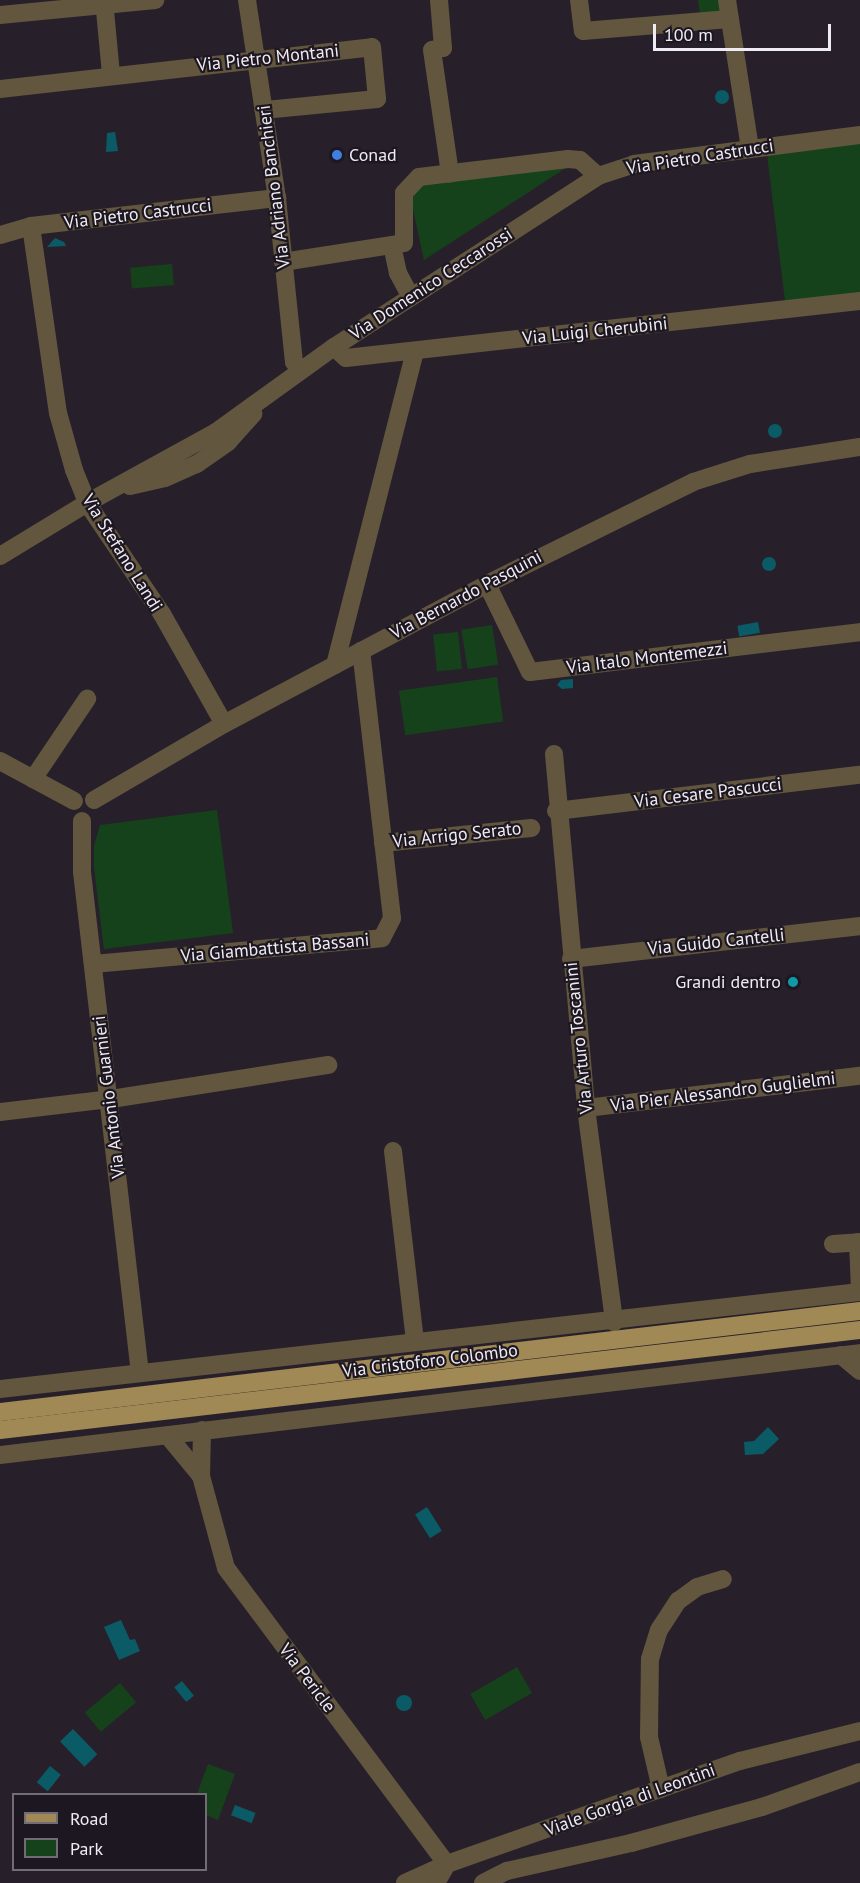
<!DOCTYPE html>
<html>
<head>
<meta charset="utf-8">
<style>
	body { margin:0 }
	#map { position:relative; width:860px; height:1883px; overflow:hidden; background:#27202b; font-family:"PT Sans",sans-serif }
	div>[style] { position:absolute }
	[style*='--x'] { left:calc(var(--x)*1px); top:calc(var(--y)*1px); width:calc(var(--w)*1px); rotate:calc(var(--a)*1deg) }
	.green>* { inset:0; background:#15421b; transform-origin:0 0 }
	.water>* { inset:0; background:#0a5b66; transform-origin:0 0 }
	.round { border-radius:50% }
	.minor>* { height:18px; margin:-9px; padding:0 9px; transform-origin:9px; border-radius:9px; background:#62563e }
	.major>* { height:18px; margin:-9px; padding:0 9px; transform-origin:9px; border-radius:9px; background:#a08954 }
	.dots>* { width:16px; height:16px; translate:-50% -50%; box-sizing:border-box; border:3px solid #1d1721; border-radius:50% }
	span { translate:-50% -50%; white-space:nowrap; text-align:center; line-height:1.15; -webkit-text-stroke:4.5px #1d1721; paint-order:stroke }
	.street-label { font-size:18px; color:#efebf2 }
	.poi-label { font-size:18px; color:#efebf2 }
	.left { translate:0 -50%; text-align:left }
	.right { translate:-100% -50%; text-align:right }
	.legend { position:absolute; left:12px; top:1793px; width:195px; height:78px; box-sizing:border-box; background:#1d1721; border:2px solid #716c75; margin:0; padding:8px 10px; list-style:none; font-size:18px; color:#efebf2 }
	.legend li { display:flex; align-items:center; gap:12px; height:30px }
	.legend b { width:30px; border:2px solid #716c75 }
	.scale { position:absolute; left:653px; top:24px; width:178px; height:27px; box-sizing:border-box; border:3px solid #efebf2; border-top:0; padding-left:8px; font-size:18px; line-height:21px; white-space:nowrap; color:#efebf2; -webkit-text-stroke:4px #1d1721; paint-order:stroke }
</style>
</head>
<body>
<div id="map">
	<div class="green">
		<i style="clip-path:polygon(698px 0,719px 0,720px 12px,700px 14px)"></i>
		<i style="clip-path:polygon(860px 136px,860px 301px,786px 309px,766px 146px)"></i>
		<i style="clip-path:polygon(572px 164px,424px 260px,411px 200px,420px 185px)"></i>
		<i style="left:172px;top:264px;width:21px;height:42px;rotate:85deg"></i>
		<i style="left:492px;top:625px;width:40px;height:31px;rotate:81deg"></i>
		<i style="left:458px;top:632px;width:37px;height:25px;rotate:84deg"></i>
		<i style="left:497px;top:677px;width:45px;height:99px;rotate:82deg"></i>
		<i style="clip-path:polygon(217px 810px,233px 933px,104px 949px,94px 868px,94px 846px,100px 825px)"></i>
		<i style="left:517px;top:1667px;width:30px;height:54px;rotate:60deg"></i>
		<i style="left:120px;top:1683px;width:25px;height:46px;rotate:50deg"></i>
		<i style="clip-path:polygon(208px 1764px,235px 1774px,218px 1820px,206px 1815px,206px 1794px,197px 1794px)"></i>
	</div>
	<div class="water">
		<i class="round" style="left:715px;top:90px;width:14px;height:14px"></i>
		<i style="clip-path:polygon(115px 132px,118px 151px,106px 152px,107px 133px)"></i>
		<i style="clip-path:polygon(55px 238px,64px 242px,66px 246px,47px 247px)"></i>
		<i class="round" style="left:768px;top:424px;width:14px;height:14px"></i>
		<i class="round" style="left:762px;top:557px;width:14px;height:14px"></i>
		<i style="left:758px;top:622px;width:11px;height:21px;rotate:80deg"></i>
		<i style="clip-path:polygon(573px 679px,573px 688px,562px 689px,557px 685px,561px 680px)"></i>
		<i style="clip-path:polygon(768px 1427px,779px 1439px,763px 1454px,745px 1455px,744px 1442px,754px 1441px)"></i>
		<i style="left:427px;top:1507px;width:28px;height:14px;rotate:58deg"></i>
		<i style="clip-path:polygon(121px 1620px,130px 1640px,135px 1639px,140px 1651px,119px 1660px,104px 1627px)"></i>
		<i style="left:182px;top:1681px;width:19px;height:10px;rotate:51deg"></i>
		<i class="round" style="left:396px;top:1695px;width:16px;height:16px"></i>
		<i style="left:73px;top:1729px;width:35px;height:18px;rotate:46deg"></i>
		<i style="left:50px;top:1766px;width:14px;height:21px;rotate:39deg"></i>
		<i style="left:235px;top:1805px;width:22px;height:11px;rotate:21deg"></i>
	</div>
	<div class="minor">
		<i style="--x:104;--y:0;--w:74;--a:84.6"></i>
		<i style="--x:247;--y:0;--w:200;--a:81.4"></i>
		<i style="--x:277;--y:198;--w:165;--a:84.1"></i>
		<i style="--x:294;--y:362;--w:11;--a:52"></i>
		<i style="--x:439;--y:0;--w:48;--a:85.2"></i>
		<i style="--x:443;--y:48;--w:11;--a:170"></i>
		<i style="--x:432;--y:50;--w:125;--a:81.7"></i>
		<i style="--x:579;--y:0;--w:31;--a:83"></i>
		<i style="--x:583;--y:31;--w:147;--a:-4.7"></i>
		<i style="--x:727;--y:0;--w:150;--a:81.2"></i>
		<i style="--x:0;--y:15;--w:156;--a:-5.5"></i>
		<i style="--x:0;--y:89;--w:374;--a:-6.4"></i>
		<i style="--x:372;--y:47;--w:52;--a:84.5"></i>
		<i style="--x:377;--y:99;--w:114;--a:174.4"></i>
		<i style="--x:31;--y:226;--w:189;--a:81.8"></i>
		<i style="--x:58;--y:413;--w:59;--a:74.3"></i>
		<i style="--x:74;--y:470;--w:35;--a:68"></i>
		<i style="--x:87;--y:503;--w:134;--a:56"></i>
		<i style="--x:162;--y:614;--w:126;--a:60.6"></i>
		<i style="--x:0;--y:235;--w:32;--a:-16"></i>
		<i style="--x:31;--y:226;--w:248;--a:-6.5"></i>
		<i style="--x:392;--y:245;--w:29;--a:78"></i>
		<i style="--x:398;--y:273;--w:27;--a:62"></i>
		<i style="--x:283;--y:262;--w:122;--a:-8.9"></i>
		<i style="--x:404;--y:243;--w:50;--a:-90"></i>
		<i style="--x:404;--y:193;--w:22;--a:-47"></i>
		<i style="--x:419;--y:177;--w:150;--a:-6.9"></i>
		<i style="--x:568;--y:159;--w:12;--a:5"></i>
		<i style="--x:580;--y:160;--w:24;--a:42"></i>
		<i style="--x:334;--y:347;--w:16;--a:43"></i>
		<i style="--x:346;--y:358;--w:517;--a:-6.33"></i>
		<i style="--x:130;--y:486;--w:36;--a:-13"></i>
		<i style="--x:165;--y:478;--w:35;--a:-24"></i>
		<i style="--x:197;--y:464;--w:38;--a:-35"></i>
		<i style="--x:228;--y:442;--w:38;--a:-48"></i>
		<i style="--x:0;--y:556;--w:102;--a:-31.3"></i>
		<i style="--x:87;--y:503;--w:147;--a:-28.8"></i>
		<i style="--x:216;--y:432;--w:145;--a:-35.8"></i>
		<i style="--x:334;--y:347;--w:315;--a:-32.9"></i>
		<i style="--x:598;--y:176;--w:38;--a:-18"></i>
		<i style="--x:634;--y:164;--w:228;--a:-7.3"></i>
		<i style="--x:487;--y:584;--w:98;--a:64"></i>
		<i style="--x:530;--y:672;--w:332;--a:-6.9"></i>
		<i style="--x:335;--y:665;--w:324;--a:-75.7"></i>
		<i style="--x:554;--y:754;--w:355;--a:84.8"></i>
		<i style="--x:586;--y:1108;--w:216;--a:82.5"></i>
		<i style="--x:0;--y:761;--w:84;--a:28.4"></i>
		<i style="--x:33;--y:779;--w:97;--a:-56"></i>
		<i style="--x:94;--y:800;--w:151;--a:-30.3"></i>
		<i style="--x:224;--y:724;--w:298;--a:-28"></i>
		<i style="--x:487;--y:584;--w:230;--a:-26.3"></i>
		<i style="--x:693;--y:482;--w:60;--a:-17.5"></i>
		<i style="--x:750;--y:464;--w:111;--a:-8.8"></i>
		<i style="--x:556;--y:811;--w:306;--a:-6.8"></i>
		<i style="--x:82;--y:821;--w:51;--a:90"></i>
		<i style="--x:82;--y:872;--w:504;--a:83.4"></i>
		<i style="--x:383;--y:843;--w:149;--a:-5.8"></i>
		<i style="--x:571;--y:959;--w:291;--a:-6.5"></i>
		<i style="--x:93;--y:964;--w:290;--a:-5.1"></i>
		<i style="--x:382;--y:938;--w:22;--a:-63"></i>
		<i style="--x:392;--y:918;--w:269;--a:-96.6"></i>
		<i style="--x:586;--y:1108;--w:276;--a:-6.7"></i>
		<i style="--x:0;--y:1112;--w:112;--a:-6.7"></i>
		<i style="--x:111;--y:1099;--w:220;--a:-8.9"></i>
		<i style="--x:393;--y:1151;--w:192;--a:83.4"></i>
		<i style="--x:858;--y:1242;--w:47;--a:87.6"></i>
		<i style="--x:833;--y:1244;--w:27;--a:-4"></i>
		<i style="--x:841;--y:1355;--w:25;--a:40"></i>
		<i style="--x:0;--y:1389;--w:865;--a:-6.44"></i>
		<i style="--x:202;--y:1430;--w:46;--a:91.2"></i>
		<i style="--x:201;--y:1476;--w:95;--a:74.8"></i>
		<i style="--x:226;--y:1568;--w:369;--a:53.3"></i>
		<i style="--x:447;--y:1864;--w:22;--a:120"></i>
		<i style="--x:168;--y:1436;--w:52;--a:50.5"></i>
		<i style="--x:0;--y:1455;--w:866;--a:-6.76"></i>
		<i style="--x:661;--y:1789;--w:53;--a:-103"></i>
		<i style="--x:649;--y:1737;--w:78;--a:-89.3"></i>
		<i style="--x:650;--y:1659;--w:30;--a:-73"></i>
		<i style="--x:659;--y:1630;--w:35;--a:-57"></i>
		<i style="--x:678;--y:1601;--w:24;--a:-36"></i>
		<i style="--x:697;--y:1587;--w:27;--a:-17"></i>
		<i style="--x:405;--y:1883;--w:46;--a:-24.3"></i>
		<i style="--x:447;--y:1864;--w:311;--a:-19.4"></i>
		<i style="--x:740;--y:1761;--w:124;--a:-14"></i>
		<i style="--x:483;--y:1883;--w:27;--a:-27"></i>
		<i style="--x:507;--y:1871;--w:127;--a:-12.7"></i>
		<i style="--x:631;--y:1843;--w:136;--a:-15.4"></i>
		<i style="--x:762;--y:1807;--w:104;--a:-19.7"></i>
	</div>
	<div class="major">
		<i style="--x:0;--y:1412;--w:866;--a:-6.7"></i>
		<i style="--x:0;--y:1430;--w:866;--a:-6.63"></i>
	</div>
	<div class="dots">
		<i style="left:337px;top:155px;background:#3f7fe0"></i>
		<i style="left:793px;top:982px;background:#0f9aa8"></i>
	</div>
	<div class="street-label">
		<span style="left:268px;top:58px;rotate:-6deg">Via Pietro Montani</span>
		<span style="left:700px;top:157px;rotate:-9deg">Via Pietro Castrucci</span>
		<span style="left:274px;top:187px;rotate:-97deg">Via Adriano Banchieri</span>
		<span style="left:138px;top:214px;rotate:-7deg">Via Pietro Castrucci</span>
		<span style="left:431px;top:284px;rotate:-33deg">Via Domenico Ceccarossi</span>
		<span style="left:595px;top:331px;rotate:-6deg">Via Luigi Cherubini</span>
		<span style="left:122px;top:553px;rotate:58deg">Via Stefano Landi</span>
		<span style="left:466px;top:595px;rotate:-28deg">Via Bernardo Pasquini</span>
		<span style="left:647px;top:658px;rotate:-7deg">Via Italo Montemezzi</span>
		<span style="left:708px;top:793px;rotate:-7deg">Via Cesare Pascucci</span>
		<span style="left:457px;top:835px;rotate:-6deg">Via Arrigo Serato</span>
		<span style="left:716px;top:942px;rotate:-6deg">Via Guido Cantelli</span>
		<span style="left:275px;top:948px;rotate:-5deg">Via Giambattista Bassani</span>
		<span style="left:579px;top:1038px;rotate:-96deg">Via Arturo Toscanini</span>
		<span style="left:723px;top:1092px;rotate:-7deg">Via Pier Alessandro Guglielmi</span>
		<span style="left:109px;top:1097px;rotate:-97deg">Via Antonio Guarnieri</span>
		<span style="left:430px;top:1361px;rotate:-7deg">Via Cristoforo Colombo</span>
		<span style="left:307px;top:1678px;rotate:53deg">Via Pericle</span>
		<span style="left:630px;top:1800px;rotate:-20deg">Viale Gorgia di Leontini</span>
	</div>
	<div class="poi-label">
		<span class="left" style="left:349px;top:155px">Conad</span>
		<span class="right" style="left:781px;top:982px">Grandi dentro</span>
	</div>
	<ul class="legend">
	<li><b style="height:8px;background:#a08954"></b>Road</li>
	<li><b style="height:16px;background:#15421b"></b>Park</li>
	</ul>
	<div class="scale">100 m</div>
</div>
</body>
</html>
